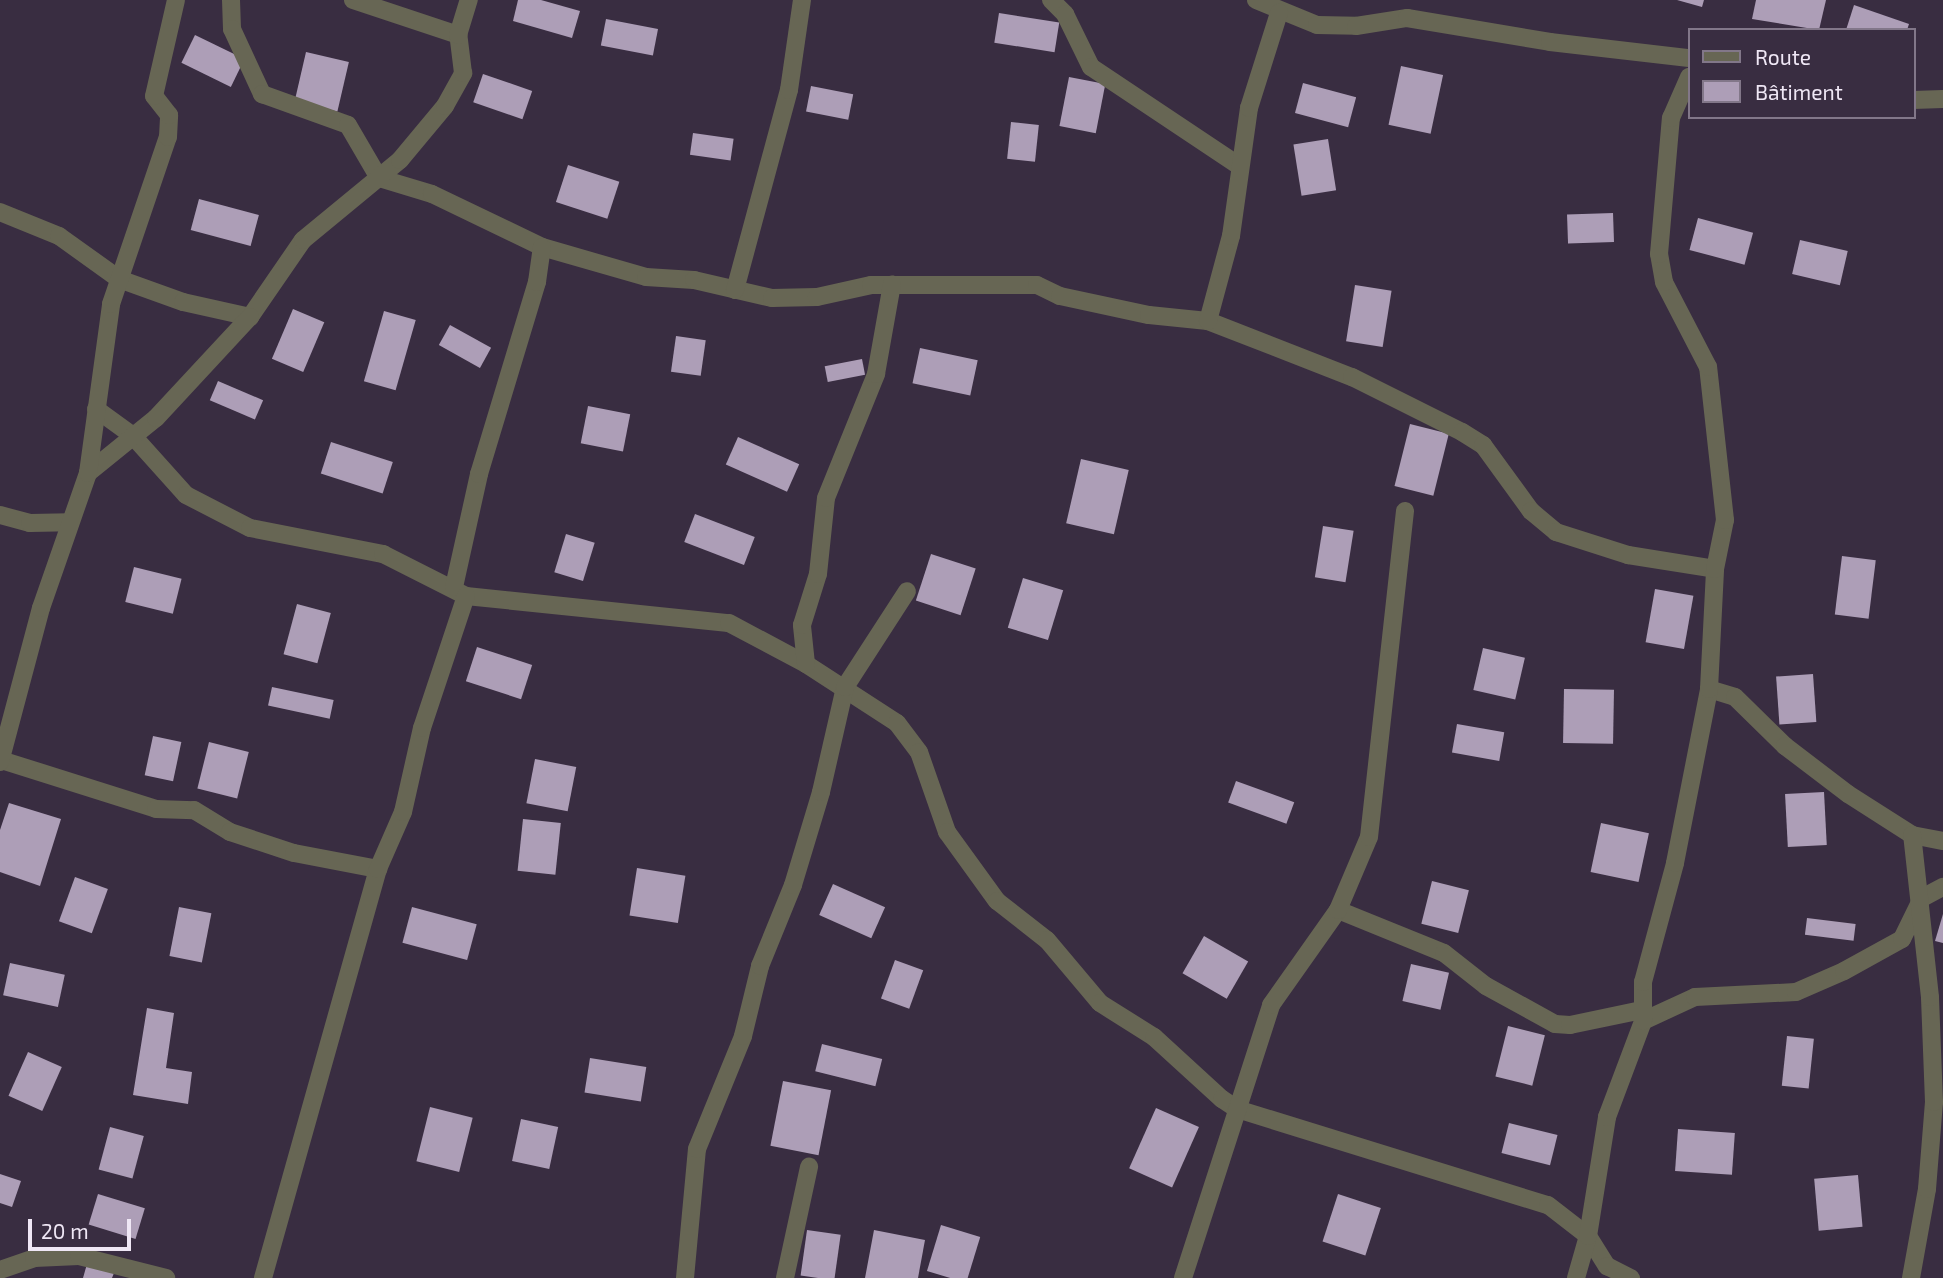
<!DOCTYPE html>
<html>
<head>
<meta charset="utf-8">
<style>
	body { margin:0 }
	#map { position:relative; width:1943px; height:1278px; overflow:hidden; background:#392d41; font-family:"Exo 2",sans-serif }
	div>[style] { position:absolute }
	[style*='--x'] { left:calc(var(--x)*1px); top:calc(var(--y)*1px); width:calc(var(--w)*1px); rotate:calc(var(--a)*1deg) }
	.building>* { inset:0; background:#ad9eb7; transform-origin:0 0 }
	.minor>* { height:18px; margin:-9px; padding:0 9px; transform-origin:9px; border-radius:9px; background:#676654 }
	span { translate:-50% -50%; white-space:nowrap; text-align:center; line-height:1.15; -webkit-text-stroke:7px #392d41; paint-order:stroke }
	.legend { position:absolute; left:1688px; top:28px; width:228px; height:91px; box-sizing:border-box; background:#392d41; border:2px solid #827789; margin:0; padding:9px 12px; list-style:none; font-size:21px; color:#efe7f5 }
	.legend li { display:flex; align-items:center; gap:14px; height:35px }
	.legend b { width:35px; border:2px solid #827789 }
	.scale { position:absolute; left:28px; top:1219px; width:103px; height:32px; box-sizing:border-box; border:4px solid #efe7f5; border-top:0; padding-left:9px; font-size:21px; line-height:24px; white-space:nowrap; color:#efe7f5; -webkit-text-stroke:5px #392d41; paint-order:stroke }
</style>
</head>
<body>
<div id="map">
	<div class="building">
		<i style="clip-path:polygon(518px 0,541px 0,580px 11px,572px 38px,513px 21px)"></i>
		<i style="clip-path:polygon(1677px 0,1704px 0,1702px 7px)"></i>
		<i style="clip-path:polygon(1756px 0,1826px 0,1819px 30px,1752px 19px)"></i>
		<i style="clip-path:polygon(1854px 5px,1909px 24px,1907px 30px,1846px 30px)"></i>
		<i style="left:999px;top:13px;width:61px;height:30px;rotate:9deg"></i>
		<i style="left:606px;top:19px;width:53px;height:27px;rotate:11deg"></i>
		<i style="left:195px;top:35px;width:55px;height:31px;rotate:26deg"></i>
		<i style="left:306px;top:52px;width:44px;height:51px;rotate:13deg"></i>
		<i style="left:1401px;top:66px;width:43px;height:60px;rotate:12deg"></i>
		<i style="left:483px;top:74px;width:52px;height:30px;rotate:19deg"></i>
		<i style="left:1069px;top:77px;width:37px;height:50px;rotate:11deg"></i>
		<i style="left:1303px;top:83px;width:55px;height:31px;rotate:15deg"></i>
		<i style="left:811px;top:86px;width:43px;height:26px;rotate:11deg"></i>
		<i style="left:1011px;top:122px;width:28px;height:37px;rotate:6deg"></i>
		<i style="left:693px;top:133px;width:41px;height:22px;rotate:8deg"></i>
		<i style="left:1328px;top:139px;width:52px;height:35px;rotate:81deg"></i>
		<i style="left:568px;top:165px;width:54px;height:39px;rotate:18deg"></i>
		<i style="left:199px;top:199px;width:62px;height:32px;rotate:15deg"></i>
		<i style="left:1613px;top:213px;width:29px;height:46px;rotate:88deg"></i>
		<i style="left:1698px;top:218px;width:57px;height:33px;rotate:15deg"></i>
		<i style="left:1800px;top:240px;width:49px;height:35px;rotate:13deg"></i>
		<i style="left:1355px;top:285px;width:37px;height:57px;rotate:9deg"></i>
		<i style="left:293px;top:309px;width:34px;height:54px;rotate:23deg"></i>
		<i style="left:384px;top:311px;width:33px;height:73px;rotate:16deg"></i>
		<i style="left:450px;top:325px;width:47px;height:23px;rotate:29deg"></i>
		<i style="left:676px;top:336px;width:30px;height:36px;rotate:8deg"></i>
		<i style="left:920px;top:348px;width:59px;height:36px;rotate:12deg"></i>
		<i style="left:862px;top:359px;width:16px;height:38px;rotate:79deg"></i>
		<i style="left:218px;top:381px;width:49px;height:21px;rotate:23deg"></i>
		<i style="left:588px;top:406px;width:43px;height:38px;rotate:11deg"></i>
		<i style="left:1410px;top:424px;width:40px;height:64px;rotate:14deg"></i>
		<i style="left:738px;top:437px;width:67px;height:30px;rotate:24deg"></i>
		<i style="left:331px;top:442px;width:65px;height:33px;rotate:18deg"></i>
		<i style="left:1081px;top:459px;width:49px;height:66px;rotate:13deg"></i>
		<i style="left:695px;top:514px;width:64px;height:30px;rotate:21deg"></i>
		<i style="left:1323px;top:526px;width:31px;height:52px;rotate:9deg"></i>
		<i style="left:566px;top:534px;width:30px;height:40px;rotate:17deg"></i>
		<i style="left:931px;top:554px;width:47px;height:49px;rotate:18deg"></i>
		<i style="left:1842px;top:556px;width:34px;height:59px;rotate:7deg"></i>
		<i style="left:134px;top:567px;width:49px;height:36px;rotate:14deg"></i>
		<i style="left:1023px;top:578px;width:42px;height:52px;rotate:17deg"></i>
		<i style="left:1655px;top:589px;width:39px;height:54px;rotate:10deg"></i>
		<i style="left:297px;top:604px;width:35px;height:52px;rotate:15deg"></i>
		<i style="left:477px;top:647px;width:58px;height:36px;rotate:18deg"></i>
		<i style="left:1483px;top:648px;width:43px;height:43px;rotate:13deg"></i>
		<i style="left:1813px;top:674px;width:48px;height:37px;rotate:86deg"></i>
		<i style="left:272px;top:687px;width:63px;height:19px;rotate:12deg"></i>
		<i style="left:1564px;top:689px;width:50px;height:54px;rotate:1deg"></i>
		<i style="left:1457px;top:724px;width:48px;height:29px;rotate:10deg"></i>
		<i style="left:153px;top:736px;width:29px;height:40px;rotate:12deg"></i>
		<i style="left:209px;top:742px;width:41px;height:48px;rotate:14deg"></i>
		<i style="left:535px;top:759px;width:42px;height:45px;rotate:11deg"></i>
		<i style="left:1236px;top:781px;width:62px;height:23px;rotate:20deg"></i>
		<i style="left:1824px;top:792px;width:53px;height:39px;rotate:87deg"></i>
		<i style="clip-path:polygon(9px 803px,61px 819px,40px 886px,0 872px,0 830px)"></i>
		<i style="left:523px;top:819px;width:38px;height:52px;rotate:6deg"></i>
		<i style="left:1601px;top:823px;width:49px;height:50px;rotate:12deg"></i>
		<i style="left:637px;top:868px;width:49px;height:48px;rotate:9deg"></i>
		<i style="left:75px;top:877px;width:35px;height:47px;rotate:20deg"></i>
		<i style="left:1432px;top:881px;width:38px;height:44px;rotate:14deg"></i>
		<i style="left:833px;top:884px;width:57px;height:34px;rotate:24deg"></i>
		<i style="left:179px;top:907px;width:33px;height:50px;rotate:11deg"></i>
		<i style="left:412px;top:907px;width:67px;height:37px;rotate:15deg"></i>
		<i style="clip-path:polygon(1943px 914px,1943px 943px,1935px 941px)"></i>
		<i style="left:1807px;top:918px;width:49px;height:17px;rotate:7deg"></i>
		<i style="left:1204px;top:936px;width:51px;height:43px;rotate:30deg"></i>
		<i style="left:895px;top:960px;width:30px;height:41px;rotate:20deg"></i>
		<i style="left:10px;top:963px;width:56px;height:33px;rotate:12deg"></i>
		<i style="left:1411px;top:964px;width:39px;height:38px;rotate:13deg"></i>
		<i style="clip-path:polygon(147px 1008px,174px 1013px,166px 1068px,192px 1072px,188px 1104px,133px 1095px)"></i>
		<i style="left:1508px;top:1026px;width:38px;height:52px;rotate:14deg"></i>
		<i style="left:1787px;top:1036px;width:27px;height:50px;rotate:6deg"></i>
		<i style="left:822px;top:1044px;width:62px;height:28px;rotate:14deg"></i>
		<i style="left:28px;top:1052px;width:37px;height:48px;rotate:24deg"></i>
		<i style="left:590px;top:1058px;width:57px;height:35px;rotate:9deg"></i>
		<i style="left:783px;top:1081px;width:49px;height:66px;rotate:11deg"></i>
		<i style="left:430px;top:1107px;width:44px;height:56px;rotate:14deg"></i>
		<i style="left:1156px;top:1108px;width:47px;height:66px;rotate:24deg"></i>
		<i style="left:521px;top:1119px;width:38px;height:43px;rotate:12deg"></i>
		<i style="left:1509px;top:1123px;width:50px;height:31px;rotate:14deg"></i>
		<i style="left:110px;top:1127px;width:35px;height:44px;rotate:15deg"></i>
		<i style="left:1678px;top:1129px;width:57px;height:42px;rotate:4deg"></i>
		<i style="clip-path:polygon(0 1174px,21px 1181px,12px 1207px,0 1203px)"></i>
		<i style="left:1858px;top:1175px;width:52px;height:44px;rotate:85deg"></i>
		<i style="left:98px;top:1194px;width:49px;height:32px;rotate:17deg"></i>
		<i style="left:1338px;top:1194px;width:45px;height:50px;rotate:18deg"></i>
		<i style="left:941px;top:1225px;width:41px;height:48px;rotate:17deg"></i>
		<i style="left:807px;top:1230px;width:34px;height:46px;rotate:8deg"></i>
		<i style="clip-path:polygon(874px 1230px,925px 1240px,918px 1278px,865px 1278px)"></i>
		<i style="clip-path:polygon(87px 1264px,114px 1273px,112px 1278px,83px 1278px)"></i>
	</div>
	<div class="minor">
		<i style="--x:231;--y:0;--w:29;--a:88"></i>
		<i style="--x:232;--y:29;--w:72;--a:65.2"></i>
		<i style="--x:262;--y:94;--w:91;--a:19.8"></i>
		<i style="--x:348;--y:125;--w:61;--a:59.7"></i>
		<i style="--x:379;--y:178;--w:55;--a:16.8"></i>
		<i style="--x:432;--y:194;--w:122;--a:25.7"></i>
		<i style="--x:542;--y:247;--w:108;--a:16.1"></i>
		<i style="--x:646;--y:277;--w:48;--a:3.6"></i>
		<i style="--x:694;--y:280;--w:80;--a:13"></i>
		<i style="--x:772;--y:298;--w:45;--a:-1.3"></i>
		<i style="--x:817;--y:297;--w:55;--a:-12.5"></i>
		<i style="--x:871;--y:285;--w:166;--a:0"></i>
		<i style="--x:1037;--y:285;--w:25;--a:26"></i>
		<i style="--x:1060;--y:296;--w:91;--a:12.1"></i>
		<i style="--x:1149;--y:315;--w:59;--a:5.8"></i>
		<i style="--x:1208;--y:321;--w:155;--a:21.3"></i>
		<i style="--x:1352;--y:377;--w:123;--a:26.6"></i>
		<i style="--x:1462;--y:432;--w:25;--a:32"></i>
		<i style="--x:1483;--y:445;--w:82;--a:54"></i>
		<i style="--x:1531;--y:511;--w:33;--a:40"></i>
		<i style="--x:1556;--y:532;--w:76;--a:17.7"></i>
		<i style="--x:1628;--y:555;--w:88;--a:9.1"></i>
		<i style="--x:353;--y:0;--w:111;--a:18.4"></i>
		<i style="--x:1051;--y:0;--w:20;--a:45"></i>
		<i style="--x:1065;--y:14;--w:59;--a:63.9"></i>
		<i style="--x:1091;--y:67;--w:177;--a:33.7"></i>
		<i style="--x:1256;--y:0;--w:66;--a:22.3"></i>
		<i style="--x:1317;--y:25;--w:39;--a:1"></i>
		<i style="--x:1356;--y:26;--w:52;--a:-8.9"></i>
		<i style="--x:1407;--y:18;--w:145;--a:9.5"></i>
		<i style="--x:1550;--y:42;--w:140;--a:6.6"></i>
		<i style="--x:1913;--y:100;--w:30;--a:-2"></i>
		<i style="--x:0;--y:212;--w:64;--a:22.1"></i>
		<i style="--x:59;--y:236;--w:74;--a:35.6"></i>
		<i style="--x:119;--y:279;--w:68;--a:19.8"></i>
		<i style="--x:183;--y:302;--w:69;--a:12.6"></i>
		<i style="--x:250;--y:317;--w:93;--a:-55.5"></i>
		<i style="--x:303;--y:240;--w:126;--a:-39.5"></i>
		<i style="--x:400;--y:160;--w:70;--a:-50.2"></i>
		<i style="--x:445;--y:106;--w:38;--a:-61"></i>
		<i style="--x:463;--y:73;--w:38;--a:-97"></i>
		<i style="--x:458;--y:35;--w:37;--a:-73"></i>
		<i style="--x:735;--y:290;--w:207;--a:-74.9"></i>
		<i style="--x:789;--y:90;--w:91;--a:-81.8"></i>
		<i style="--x:1208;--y:321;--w:88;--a:-74.9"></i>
		<i style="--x:1231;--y:236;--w:129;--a:-82"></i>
		<i style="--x:1249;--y:108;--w:100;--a:-72.5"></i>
		<i style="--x:96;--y:409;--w:46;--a:36.1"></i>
		<i style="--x:133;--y:436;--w:79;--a:48.1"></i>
		<i style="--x:186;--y:495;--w:72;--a:27.3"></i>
		<i style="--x:250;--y:528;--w:136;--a:11.1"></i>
		<i style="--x:383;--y:554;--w:93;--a:26.8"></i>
		<i style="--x:466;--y:596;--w:264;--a:5.9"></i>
		<i style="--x:729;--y:623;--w:87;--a:28"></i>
		<i style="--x:806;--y:664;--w:108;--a:33"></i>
		<i style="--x:897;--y:723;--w:36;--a:53"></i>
		<i style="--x:919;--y:752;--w:85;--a:70.7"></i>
		<i style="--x:947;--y:832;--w:85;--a:54.1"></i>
		<i style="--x:997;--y:901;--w:63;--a:38"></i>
		<i style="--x:1047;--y:940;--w:82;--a:49.9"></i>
		<i style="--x:1100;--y:1003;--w:64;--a:32.2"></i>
		<i style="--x:1154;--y:1037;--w:92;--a:42.4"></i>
		<i style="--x:1222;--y:1099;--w:18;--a:34"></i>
		<i style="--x:1237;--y:1109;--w:325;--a:17.2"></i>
		<i style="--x:1548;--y:1205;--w:51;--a:37.8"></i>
		<i style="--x:1588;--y:1236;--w:36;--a:58"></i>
		<i style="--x:1607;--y:1266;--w:27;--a:27"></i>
		<i style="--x:88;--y:473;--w:87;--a:-39"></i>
		<i style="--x:156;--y:418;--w:138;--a:-47.1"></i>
		<i style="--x:0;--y:515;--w:31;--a:15"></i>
		<i style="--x:30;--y:523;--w:39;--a:-1"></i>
		<i style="--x:454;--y:587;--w:116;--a:-77.5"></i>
		<i style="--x:479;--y:474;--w:201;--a:-73.2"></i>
		<i style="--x:537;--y:282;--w:35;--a:-82"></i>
		<i style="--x:806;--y:664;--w:39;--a:-96"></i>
		<i style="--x:802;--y:625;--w:53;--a:-72.6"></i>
		<i style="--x:818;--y:574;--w:76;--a:-84"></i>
		<i style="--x:826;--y:498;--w:134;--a:-68"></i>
		<i style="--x:876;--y:374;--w:91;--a:-79.9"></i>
		<i style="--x:1709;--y:689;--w:27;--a:17"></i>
		<i style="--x:1735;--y:697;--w:70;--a:44.4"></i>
		<i style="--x:1785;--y:746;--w:79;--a:37.3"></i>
		<i style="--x:1848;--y:794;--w:76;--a:32.6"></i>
		<i style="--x:1912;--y:835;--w:32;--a:11"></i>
		<i style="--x:1;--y:760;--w:163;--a:17.5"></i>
		<i style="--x:156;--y:809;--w:38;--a:2"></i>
		<i style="--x:194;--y:810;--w:42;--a:31.4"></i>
		<i style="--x:230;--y:832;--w:67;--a:18.2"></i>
		<i style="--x:294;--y:853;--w:86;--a:10.8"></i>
		<i style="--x:0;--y:762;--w:159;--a:-75.1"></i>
		<i style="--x:41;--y:608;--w:143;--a:-70.8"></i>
		<i style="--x:88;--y:473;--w:171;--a:-82.2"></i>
		<i style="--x:111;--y:304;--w:176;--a:-71.2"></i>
		<i style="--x:168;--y:137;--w:22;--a:-87"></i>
		<i style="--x:169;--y:115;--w:24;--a:-128"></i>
		<i style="--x:154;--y:96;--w:98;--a:-77.1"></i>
		<i style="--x:1338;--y:910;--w:114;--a:22.1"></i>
		<i style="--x:1444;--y:953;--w:53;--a:38.2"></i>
		<i style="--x:1486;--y:986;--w:79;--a:28.8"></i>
		<i style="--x:1555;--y:1024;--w:15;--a:4"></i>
		<i style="--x:1570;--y:1025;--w:74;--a:-11.8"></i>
		<i style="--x:1643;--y:1021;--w:57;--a:-24.8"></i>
		<i style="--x:1695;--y:997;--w:101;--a:-2.8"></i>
		<i style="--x:1796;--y:992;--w:52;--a:-23.6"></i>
		<i style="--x:1844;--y:971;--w:66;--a:-28.9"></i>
		<i style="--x:1902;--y:939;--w:46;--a:-64"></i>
		<i style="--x:1922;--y:898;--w:24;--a:-28"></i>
		<i style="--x:0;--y:1270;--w:36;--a:-19"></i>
		<i style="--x:34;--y:1258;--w:45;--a:-2.5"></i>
		<i style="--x:79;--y:1256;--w:90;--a:14.2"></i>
		<i style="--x:263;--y:1278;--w:425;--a:-74.3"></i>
		<i style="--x:378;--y:869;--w:62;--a:-66.3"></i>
		<i style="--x:403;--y:812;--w:86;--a:-77.3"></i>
		<i style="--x:422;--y:728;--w:139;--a:-71.6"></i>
		<i style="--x:685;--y:1278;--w:130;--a:-84.7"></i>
		<i style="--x:697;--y:1149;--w:122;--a:-67.8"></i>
		<i style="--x:743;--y:1036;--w:72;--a:-76.3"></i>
		<i style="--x:760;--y:966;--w:87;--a:-67.8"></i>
		<i style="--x:793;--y:885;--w:97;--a:-73.2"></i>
		<i style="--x:821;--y:792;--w:108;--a:-77.1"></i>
		<i style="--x:845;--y:687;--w:114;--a:-57.1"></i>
		<i style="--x:785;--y:1278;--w:114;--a:-77.8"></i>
		<i style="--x:1183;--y:1278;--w:287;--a:-72.1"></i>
		<i style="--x:1271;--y:1005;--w:116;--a:-54.8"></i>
		<i style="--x:1338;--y:910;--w:79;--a:-67"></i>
		<i style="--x:1369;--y:837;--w:328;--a:-83.7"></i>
		<i style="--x:1576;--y:1278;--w:44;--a:-74.1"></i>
		<i style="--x:1588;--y:1236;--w:121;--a:-80.9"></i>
		<i style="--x:1607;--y:1117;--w:103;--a:-69.4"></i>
		<i style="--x:1643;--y:1021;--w:39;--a:-90"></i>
		<i style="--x:1643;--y:982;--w:123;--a:-74.9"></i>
		<i style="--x:1675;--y:863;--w:177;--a:-78.9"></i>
		<i style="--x:1709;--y:689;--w:120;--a:-87.1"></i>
		<i style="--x:1715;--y:569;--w:50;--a:-78.5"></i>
		<i style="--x:1725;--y:520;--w:154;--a:-96.3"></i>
		<i style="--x:1708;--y:367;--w:96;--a:-117.4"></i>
		<i style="--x:1664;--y:282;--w:28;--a:-100"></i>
		<i style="--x:1659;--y:254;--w:137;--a:-85"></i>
		<i style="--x:1671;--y:118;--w:45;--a:-66.3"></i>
		<i style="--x:1911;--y:1278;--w:90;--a:-79.8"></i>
		<i style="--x:1927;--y:1189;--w:87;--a:-85.4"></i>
		<i style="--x:1934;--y:1102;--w:105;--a:-92.2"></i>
		<i style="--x:1930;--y:997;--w:163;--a:-96.3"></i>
	</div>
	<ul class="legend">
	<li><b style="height:9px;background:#676654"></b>Route</li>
	<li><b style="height:19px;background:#ad9eb7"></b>Bâtiment</li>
	</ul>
	<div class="scale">20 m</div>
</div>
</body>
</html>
